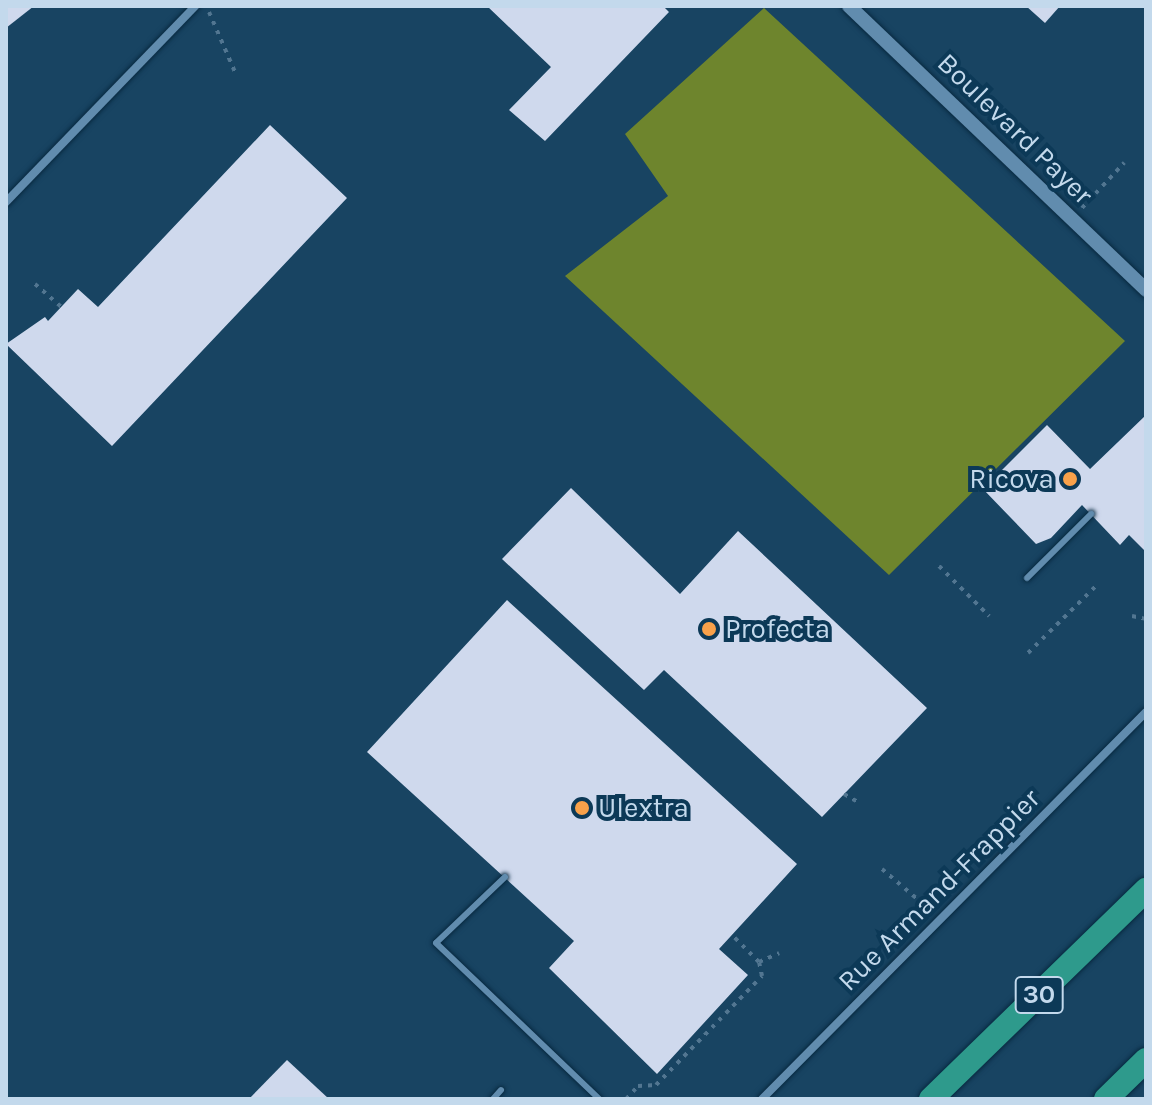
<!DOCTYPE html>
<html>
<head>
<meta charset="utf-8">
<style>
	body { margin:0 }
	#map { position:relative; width:1152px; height:1105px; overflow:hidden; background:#184462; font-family:Karla,sans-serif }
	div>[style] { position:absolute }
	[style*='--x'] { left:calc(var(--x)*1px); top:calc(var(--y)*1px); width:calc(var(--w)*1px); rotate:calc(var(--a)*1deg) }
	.forest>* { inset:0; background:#6e852d }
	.building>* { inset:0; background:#cfd9ed }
	.path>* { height:4px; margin-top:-2px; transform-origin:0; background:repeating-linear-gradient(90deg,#527691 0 4px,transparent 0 10px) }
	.roads { filter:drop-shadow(0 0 2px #082940) drop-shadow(0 0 2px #082940) }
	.service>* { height:6px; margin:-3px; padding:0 3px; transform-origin:3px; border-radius:3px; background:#618cae }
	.minor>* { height:8px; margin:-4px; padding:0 4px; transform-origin:4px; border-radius:4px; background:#618cae }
	.tertiary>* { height:14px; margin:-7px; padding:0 7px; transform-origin:7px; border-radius:7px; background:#618cae }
	.motorway>* { height:24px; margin:-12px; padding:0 12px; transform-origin:12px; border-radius:12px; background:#2e9a8c }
	.dots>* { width:22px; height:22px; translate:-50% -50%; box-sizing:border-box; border:4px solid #0c3957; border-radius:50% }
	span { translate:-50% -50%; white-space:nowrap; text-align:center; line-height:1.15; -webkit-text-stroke:8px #0c3957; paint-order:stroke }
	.shield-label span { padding:2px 6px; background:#0c3957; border:2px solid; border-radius:6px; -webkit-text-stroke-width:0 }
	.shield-label { font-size:26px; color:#c3d9ec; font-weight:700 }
	.street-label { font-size:28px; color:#c3d9ec }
	.poi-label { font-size:28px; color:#c3d9ec }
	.right { translate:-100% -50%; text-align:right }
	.left { translate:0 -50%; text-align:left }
	.frame { position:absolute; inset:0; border:8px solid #c3d9ec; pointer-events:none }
</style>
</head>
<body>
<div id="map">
	<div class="forest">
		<i style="clip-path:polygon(764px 8px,1125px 341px,889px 575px,565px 276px,668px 196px,625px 134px)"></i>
	</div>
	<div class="building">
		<i style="clip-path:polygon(6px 6px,34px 6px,6px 28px)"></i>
		<i style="clip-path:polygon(487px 6px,663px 6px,669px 12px,545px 141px,509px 110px,551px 67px)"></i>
		<i style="clip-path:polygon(1026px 6px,1060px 6px,1045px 23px)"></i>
		<i style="clip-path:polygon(270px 125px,347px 198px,112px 446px,6px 344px,45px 317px,48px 321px,78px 289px,98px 307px)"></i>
		<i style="clip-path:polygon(1146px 415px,1146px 552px,1129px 535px,1120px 545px,1082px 505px,1051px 538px,1036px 544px,983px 489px,1047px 425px,1090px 469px)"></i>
		<i style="clip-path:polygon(571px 488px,680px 594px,738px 531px,927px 708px,822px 817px,664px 670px,644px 690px,502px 559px)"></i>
		<i style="clip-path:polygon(507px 600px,797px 864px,719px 949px,748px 975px,657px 1074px,549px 968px,574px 941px,367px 752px)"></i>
		<i style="clip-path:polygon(287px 1060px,329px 1099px,249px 1099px)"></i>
	</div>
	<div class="path">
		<i style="--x:209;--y:12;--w:65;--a:66.6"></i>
		<i style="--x:1145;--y:183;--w:1;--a:-45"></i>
		<i style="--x:1082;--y:208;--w:62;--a:-47"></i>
		<i style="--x:35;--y:284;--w:35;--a:41"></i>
		<i style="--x:939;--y:566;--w:71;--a:45"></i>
		<i style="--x:1132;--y:616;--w:14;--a:12"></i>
		<i style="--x:1028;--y:653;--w:97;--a:-44.6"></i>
		<i style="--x:844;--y:794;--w:16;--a:30"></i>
		<i style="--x:882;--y:869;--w:54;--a:40.5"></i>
		<i style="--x:759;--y:962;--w:22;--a:-24"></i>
		<i style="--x:626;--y:1099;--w:18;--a:-47"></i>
		<i style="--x:638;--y:1086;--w:18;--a:-3"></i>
		<i style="--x:656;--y:1085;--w:152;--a:-45.8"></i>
		<i style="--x:762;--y:976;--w:14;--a:-102"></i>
		<i style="--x:759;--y:962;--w:38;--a:-135"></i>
	</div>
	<div class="roads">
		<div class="service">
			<i style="--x:1027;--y:578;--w:91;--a:-45"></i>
			<i style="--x:505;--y:877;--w:95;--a:136.3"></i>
			<i style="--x:436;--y:943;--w:226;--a:43.7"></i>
			<i style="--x:493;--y:1099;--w:12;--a:-48"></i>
		</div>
		<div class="minor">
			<i style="--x:6;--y:202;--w:272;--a:-46"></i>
			<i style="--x:762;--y:1099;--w:545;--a:-45.22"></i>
		</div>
		<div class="tertiary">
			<i style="--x:849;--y:6;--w:411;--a:43.7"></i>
		</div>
		<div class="motorway">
			<i style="--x:931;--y:1099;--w:300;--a:-44.2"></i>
			<i style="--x:1106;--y:1099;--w:56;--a:-44.3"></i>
		</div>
	</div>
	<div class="dots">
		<i style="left:1070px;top:479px;background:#f8a14a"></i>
		<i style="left:709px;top:629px;background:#f8a14a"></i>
		<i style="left:582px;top:808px;background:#f8a14a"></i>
	</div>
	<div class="shield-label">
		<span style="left:1039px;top:995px">30</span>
	</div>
	<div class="street-label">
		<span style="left:1015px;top:129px;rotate:44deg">Boulevard Payer</span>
		<span style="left:939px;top:890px;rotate:-45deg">Rue Armand-Frappier</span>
	</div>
	<div class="poi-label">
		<span class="right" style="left:1054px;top:479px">Ricova</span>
		<span class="left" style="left:725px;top:629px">Profecta</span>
		<span class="left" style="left:598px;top:808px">Ulextra</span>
	</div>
	<div class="frame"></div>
</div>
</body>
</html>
